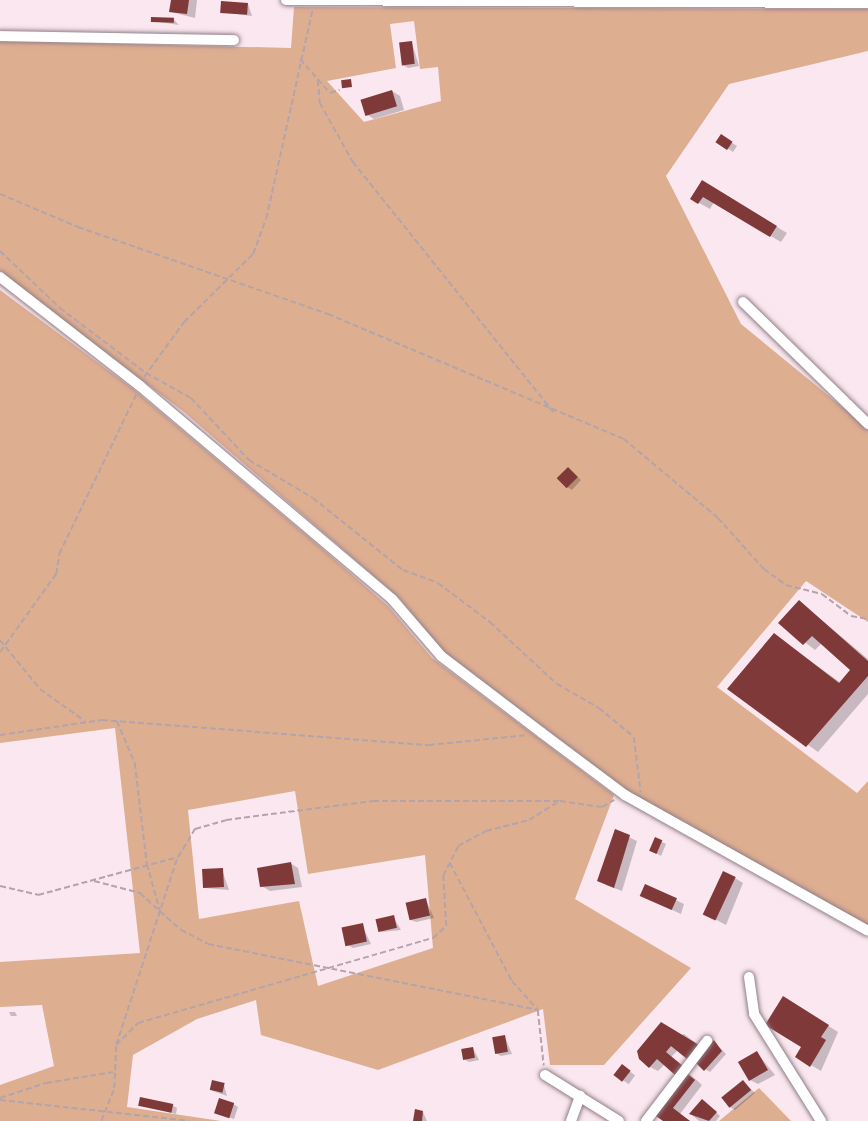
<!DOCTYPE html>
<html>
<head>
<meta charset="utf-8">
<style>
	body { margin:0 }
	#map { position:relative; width:868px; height:1121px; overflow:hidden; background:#fae7ef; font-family:"IBM Plex Serif",serif }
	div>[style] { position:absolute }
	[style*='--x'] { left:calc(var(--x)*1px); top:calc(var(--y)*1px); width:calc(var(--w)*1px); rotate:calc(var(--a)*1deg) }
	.green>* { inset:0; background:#deae91 }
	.shadow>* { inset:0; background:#0003; transform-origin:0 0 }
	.building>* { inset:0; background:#803939; transform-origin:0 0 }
	.path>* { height:1.5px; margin-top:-0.75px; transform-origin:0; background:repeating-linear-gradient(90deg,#b3a4aa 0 6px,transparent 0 9px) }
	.roads { filter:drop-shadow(0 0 2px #907f86) drop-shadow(0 0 2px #907f86) }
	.minor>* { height:10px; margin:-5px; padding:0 5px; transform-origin:5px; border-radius:5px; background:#fff }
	span { translate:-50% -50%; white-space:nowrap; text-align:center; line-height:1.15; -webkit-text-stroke:6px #fff; paint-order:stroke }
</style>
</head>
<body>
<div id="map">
	<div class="green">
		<i style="clip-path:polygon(evenodd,294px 7px,868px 9px,868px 51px,729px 84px,666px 176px,741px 324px,868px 428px,868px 622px,806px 581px,717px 687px,857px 793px,868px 781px,868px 926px,629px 792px,443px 651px,399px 598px,184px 412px,0 272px,0 41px,291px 48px,294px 7px,414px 21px,420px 69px,438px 67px,441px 101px,364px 122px,327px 81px,396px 68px,390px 24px,414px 21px)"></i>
		<i style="clip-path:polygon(evenodd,0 290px,132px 388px,318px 545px,388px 606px,432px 658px,614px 795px,575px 899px,691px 968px,604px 1065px,550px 1065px,543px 1009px,378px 1070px,261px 1035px,256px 1000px,197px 1019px,133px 1055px,127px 1107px,221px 1121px,0 1121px,0 1085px,54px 1066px,42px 1005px,0 1007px,0 962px,140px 953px,115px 728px,0 743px,0 290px,295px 791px,308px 874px,425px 855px,433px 948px,318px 986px,299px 901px,199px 919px,188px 810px,295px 791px)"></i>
		<i style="clip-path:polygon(759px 1088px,791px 1121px,719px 1121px)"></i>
	</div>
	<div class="shadow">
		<i style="clip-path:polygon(172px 0,197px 0,195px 18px,171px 12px)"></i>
		<i style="clip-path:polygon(248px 4px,252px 16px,222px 12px)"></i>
		<i style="clip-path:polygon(174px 20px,179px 25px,152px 21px)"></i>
		<i style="clip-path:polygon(412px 43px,419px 66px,408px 68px,403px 65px)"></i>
		<i style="clip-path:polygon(392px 91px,400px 96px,404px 110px,374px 119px,366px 114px)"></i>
		<i style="clip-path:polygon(721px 136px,737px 146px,733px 152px,717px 141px)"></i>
		<i style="clip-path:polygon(702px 182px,787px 233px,781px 242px,714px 202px,710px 209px,692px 199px)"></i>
		<i style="clip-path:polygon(568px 468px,581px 480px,572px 490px,567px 487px)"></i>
		<i style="clip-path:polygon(800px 602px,868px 659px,868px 694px,818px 752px,729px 689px,774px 635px,841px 683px,852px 670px,822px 643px,815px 650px,780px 623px)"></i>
		<i style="clip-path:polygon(616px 831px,637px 841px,622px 891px,606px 885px)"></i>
		<i style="clip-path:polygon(656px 839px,666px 844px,661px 856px,656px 853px)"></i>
		<i style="clip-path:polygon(290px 863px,298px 868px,302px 887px,270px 891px,262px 886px)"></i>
		<i style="clip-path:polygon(222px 870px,229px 890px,205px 888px)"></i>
		<i style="clip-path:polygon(735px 878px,743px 883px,726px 925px,707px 915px)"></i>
		<i style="clip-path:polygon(426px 900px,434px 918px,416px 922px,411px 920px)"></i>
		<i style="clip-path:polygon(650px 900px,676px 900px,684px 904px,681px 914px)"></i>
		<i style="clip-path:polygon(393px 917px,401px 930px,381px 932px)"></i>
		<i style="clip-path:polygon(362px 925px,371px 944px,353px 948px,348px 945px)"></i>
		<i style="clip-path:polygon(794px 1004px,838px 1032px,821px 1071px,797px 1057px,803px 1047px)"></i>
		<i style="clip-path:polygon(9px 1012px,15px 1012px,17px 1016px,11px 1016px)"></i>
		<i style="clip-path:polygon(684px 1034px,702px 1048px,678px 1050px,671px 1057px,702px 1085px,680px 1114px,690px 1121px,665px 1121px,683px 1077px,665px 1064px,658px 1071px,650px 1067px,639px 1051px)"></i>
		<i style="clip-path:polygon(505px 1037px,512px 1054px,501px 1056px,496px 1053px)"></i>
		<i style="clip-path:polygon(714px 1042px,726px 1054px,710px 1072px,705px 1069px)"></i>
		<i style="clip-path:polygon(473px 1048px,479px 1060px,469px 1062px,464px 1059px)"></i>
		<i style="clip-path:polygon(757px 1053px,775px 1075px,758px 1084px,750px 1080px)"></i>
		<i style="left:622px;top:1066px;width:16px;height:11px;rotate:35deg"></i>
		<i style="clip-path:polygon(743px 1082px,755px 1093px,735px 1110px,730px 1107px)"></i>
		<i style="clip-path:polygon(224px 1085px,227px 1096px,210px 1090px)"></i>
		<i style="clip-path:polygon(233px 1104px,238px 1107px,234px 1119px,221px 1115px)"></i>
		<i style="clip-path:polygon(707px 1104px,720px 1116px,716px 1121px,699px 1121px,691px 1114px)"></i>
		<i style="clip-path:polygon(140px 1105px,172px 1105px,177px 1108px,176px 1114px)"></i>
		<i style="clip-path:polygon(423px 1112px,427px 1121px,415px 1121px)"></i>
	</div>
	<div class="building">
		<i style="clip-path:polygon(171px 0,189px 0,187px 14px,169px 12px)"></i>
		<i style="left:221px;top:1px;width:27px;height:12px;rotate:4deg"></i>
		<i style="left:151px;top:17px;width:23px;height:5px;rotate:2deg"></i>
		<i style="left:412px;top:41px;width:23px;height:13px;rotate:83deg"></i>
		<i style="left:351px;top:79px;width:8px;height:10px;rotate:83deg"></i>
		<i style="left:392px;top:90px;width:17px;height:33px;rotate:73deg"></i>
		<i style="left:721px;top:134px;width:14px;height:10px;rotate:34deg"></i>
		<i style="clip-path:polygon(702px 180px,777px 226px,770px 237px,703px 197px,698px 204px,690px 199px)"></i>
		<i style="left:568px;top:467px;width:14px;height:16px;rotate:45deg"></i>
		<i style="clip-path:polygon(799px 600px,868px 661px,868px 676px,806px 747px,727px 689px,774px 633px,839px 683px,850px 670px,812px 636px,803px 645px,778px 623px)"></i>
		<i style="clip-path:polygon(615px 829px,630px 835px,614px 888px,597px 881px)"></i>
		<i style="left:655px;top:837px;width:8px;height:15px;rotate:23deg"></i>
		<i style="clip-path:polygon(291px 862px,295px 884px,260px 887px,257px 868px)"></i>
		<i style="left:223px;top:868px;width:19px;height:21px;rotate:87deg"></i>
		<i style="left:723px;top:871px;width:14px;height:48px;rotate:25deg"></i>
		<i style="left:645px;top:884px;width:35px;height:13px;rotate:24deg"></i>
		<i style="left:426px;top:898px;width:18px;height:21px;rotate:77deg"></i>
		<i style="left:394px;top:915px;width:13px;height:19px;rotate:77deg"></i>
		<i style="left:363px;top:923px;width:19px;height:22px;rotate:78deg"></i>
		<i style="clip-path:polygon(783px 996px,829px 1025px,821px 1037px,826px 1040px,810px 1067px,795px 1057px,801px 1047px,765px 1025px)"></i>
		<i style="clip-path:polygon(661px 1022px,699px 1045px,687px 1059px,671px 1046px,666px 1052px,683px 1066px,675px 1075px,657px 1059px,649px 1068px,639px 1059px,637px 1051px)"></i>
		<i style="left:505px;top:1035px;width:17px;height:13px;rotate:80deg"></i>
		<i style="clip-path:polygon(714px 1040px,722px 1051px,704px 1071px,695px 1062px)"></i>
		<i style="left:473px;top:1047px;width:11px;height:12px;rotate:80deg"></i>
		<i style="left:757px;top:1051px;width:22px;height:22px;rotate:60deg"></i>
		<i style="left:622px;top:1064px;width:11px;height:14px;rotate:38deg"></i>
		<i style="clip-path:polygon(685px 1072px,695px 1080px,673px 1108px,690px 1121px,663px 1121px,653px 1114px)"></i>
		<i style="left:212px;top:1080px;width:13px;height:10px;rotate:13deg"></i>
		<i style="left:743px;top:1080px;width:13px;height:28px;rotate:51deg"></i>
		<i style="left:140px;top:1097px;width:34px;height:9px;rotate:12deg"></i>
		<i style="left:219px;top:1098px;width:16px;height:16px;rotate:18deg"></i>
		<i style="clip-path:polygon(702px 1099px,717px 1112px,709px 1121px,689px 1114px)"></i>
		<i style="clip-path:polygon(415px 1109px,423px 1111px,422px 1121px,413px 1121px)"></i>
	</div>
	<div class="path">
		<i style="--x:300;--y:59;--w:45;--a:48.6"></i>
		<i style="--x:330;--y:93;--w:10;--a:-17"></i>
		<i style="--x:318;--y:80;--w:23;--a:85"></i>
		<i style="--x:320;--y:103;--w:68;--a:60.8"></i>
		<i style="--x:353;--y:162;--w:322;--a:51.3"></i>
		<i style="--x:0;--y:194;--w:85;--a:22.9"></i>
		<i style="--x:78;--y:227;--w:265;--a:19.2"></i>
		<i style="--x:328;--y:314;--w:321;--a:22.9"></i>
		<i style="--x:624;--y:439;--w:123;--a:40"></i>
		<i style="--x:718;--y:518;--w:69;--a:48"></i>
		<i style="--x:764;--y:569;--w:27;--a:36"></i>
		<i style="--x:786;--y:585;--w:37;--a:14"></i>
		<i style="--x:822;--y:594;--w:36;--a:37"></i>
		<i style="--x:851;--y:616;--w:17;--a:10"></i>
		<i style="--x:0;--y:251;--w:83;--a:43.5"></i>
		<i style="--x:60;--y:308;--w:108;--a:37.1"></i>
		<i style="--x:146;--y:373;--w:51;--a:29.1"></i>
		<i style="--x:191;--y:398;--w:85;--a:46.9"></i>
		<i style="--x:249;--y:460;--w:74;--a:30.7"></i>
		<i style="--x:313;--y:498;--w:115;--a:38.7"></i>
		<i style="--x:403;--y:570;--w:37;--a:20"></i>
		<i style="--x:438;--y:583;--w:65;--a:36.9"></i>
		<i style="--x:490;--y:622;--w:91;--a:42.8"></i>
		<i style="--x:557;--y:684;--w:48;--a:29.7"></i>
		<i style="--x:599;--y:708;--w:45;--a:39.6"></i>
		<i style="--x:634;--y:737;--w:56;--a:82.9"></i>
		<i style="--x:144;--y:377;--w:68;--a:-54"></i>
		<i style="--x:184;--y:322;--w:97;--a:-44.6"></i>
		<i style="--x:253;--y:254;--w:37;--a:-70"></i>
		<i style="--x:266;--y:219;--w:213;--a:-77.5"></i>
		<i style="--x:0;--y:640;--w:63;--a:50.8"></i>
		<i style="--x:40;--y:689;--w:55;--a:35.4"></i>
		<i style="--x:0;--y:652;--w:96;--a:-54.3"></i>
		<i style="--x:56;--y:574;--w:20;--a:-81"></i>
		<i style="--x:59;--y:554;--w:177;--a:-64.2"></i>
		<i style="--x:117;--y:721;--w:46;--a:66.8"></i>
		<i style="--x:135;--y:763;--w:102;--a:83.2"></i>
		<i style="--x:147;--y:864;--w:49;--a:74.5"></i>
		<i style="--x:0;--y:735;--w:103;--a:-8.4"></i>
		<i style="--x:102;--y:720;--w:328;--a:4.4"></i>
		<i style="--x:429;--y:745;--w:99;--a:-5.8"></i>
		<i style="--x:450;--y:863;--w:133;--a:62.3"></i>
		<i style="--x:512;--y:981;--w:39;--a:48"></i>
		<i style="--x:94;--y:881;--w:48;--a:14.6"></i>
		<i style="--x:140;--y:893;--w:55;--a:42.1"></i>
		<i style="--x:181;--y:930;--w:30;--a:27"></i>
		<i style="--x:208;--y:944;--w:337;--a:11.3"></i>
		<i style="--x:538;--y:1010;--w:56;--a:83.9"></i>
		<i style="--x:0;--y:886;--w:39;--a:13"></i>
		<i style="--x:38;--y:895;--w:145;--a:-15.2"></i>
		<i style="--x:178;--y:857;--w:33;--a:-59"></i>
		<i style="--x:195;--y:829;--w:32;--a:-16"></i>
		<i style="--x:226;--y:820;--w:148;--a:-7.4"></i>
		<i style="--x:373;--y:801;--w:187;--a:0"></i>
		<i style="--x:560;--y:801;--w:42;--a:8.1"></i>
		<i style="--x:602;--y:807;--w:14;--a:-30"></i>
		<i style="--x:116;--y:1045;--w:197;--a:-71.9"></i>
		<i style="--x:0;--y:1098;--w:48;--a:-18.1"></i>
		<i style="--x:46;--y:1083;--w:68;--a:-9.3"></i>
		<i style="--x:0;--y:1100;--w:190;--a:6.3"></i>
		<i style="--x:101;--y:1121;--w:35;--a:-68"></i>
		<i style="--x:114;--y:1088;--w:43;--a:-87.3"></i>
		<i style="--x:116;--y:1045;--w:31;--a:-45"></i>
		<i style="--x:138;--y:1023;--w:307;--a:-16.1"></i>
		<i style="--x:433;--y:938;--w:18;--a:-43"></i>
		<i style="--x:446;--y:926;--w:50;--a:-93.4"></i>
		<i style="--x:443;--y:876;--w:34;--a:-63"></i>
		<i style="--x:458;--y:846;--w:32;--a:-28"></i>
		<i style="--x:486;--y:831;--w:44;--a:-14.3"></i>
		<i style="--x:529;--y:820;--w:36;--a:-32"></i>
	</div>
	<div class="roads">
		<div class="minor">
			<i style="--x:286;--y:0;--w:582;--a:0.3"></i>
			<i style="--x:0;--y:36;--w:234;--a:1"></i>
			<i style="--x:0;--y:277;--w:177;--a:37.9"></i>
			<i style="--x:140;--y:386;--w:330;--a:40.2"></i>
			<i style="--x:392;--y:599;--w:75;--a:49.3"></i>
			<i style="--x:441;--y:656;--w:127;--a:37.3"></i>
			<i style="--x:542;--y:733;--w:104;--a:36.8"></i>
			<i style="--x:625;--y:795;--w:278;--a:29.2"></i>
			<i style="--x:743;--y:302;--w:175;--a:44.3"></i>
			<i style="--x:749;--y:977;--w:37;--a:82"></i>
			<i style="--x:754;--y:1014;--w:126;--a:57.9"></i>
			<i style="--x:545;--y:1075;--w:87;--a:31.9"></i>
			<i style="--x:571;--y:1121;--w:27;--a:-70"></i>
			<i style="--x:646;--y:1121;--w:101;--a:-52.7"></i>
		</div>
	</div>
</div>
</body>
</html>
